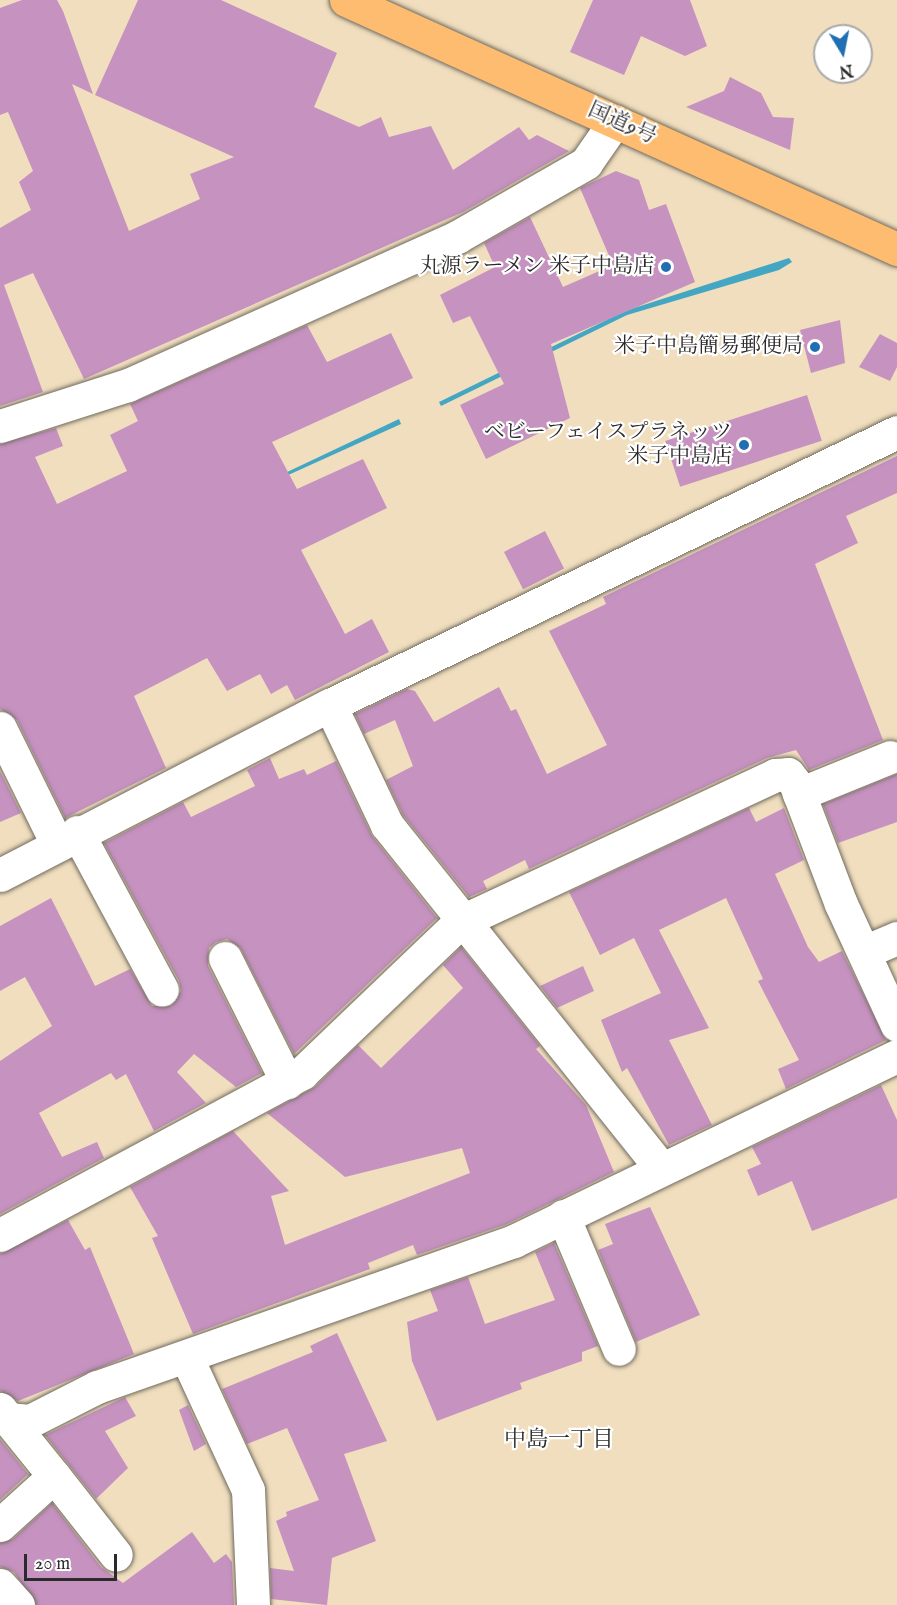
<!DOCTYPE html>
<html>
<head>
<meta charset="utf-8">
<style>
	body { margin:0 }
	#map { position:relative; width:897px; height:1605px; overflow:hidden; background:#f0debe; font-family:"IM FELL English","Noto Serif JP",serif }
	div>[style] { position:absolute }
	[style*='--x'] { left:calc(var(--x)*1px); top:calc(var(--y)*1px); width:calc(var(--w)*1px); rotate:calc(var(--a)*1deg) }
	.water>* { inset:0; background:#43a6c3 }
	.building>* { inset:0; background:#c692c0; transform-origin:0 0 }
	.roads { filter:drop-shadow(0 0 2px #706a5e) drop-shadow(0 0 2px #706a5e) }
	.minor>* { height:33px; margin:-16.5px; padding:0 16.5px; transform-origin:16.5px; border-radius:16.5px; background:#fff }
	.highway>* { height:33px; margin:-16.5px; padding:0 16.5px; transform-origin:16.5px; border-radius:16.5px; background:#febc70 }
	.dots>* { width:16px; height:16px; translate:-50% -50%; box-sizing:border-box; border:3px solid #fff; border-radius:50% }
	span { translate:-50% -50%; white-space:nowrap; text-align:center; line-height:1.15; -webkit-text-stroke:4.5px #fff; paint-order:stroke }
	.street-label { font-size:21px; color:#2b2b2b }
	.poi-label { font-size:21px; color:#2b2b2b }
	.right { translate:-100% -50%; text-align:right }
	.neighbourhood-label { font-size:22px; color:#2b2b2b }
	.north { position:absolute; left:813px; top:24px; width:60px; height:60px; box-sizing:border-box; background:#fff; border:2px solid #aaa; border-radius:50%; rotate:170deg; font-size:16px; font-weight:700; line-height:24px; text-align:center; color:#2b2b2b }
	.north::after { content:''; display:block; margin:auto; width:21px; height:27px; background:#1f6fb2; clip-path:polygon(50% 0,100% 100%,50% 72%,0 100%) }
	.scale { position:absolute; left:24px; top:1554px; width:93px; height:27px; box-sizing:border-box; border:3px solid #2b2b2b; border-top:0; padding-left:8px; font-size:18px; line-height:21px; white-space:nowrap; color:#2b2b2b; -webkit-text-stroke:4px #fff; paint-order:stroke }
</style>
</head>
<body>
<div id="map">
	<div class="water">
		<i style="clip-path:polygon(789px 258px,792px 262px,779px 270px,627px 315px,441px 406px,439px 402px,625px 311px)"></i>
		<i style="clip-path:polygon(399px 419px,401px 424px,140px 542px)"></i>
	</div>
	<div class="building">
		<i style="clip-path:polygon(22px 0,57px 0,63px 11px,93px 94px,72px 84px,129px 231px,200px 199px,190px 174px,234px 157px,95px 95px,138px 0,221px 0,337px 53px,314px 107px,359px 127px,381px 117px,389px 137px,431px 126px,453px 170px,519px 127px,529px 140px,537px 135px,569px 151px,463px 212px,84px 379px,33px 273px,4px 285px,43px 392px,0 406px,0 228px,31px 210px,19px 182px,33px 171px,8px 112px,0 115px,0 8px)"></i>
		<i style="clip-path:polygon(593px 0,690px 0,707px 46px,685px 56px,641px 36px,624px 75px,570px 52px)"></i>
		<i style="clip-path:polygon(730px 77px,761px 93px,773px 117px,794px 118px,790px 150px,686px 107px,724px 91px)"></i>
		<i style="clip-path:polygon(616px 171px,639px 180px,649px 210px,666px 204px,695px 282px,551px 344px,570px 418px,486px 459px,460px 405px,504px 384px,470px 316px,453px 323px,440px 295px,495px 267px,484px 243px,530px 217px,563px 287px,613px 265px,580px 188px)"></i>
		<i style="clip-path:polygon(840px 320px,845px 363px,811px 373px,800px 330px)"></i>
		<i style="clip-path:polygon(307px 325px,327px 362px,391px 333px,413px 378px,272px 442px,297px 489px,363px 459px,387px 508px,301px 550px,345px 634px,372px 619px,389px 652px,295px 700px,287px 685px,271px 694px,260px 674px,227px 691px,207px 658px,134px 696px,166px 768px,65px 818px,17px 720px,0 709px,0 444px,56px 428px,63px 446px,35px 457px,57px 504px,127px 471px,110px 435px,138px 421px,130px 404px)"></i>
		<i style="clip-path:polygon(880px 334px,897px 343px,897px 367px,890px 381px,859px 367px)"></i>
		<i style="left:807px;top:395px;width:48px;height:149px;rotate:72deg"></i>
		<i style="clip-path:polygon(897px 456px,897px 493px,846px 516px,858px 543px,815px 564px,883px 740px,809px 770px,796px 750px,767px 758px,529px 869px,525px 860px,483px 881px,487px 889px,469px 897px,403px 815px,386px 780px,413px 766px,395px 720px,364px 734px,355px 714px,407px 689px,415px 691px,434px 722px,499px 687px,511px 711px,516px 709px,547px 774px,607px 745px,549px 631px,606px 604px,603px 597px)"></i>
		<i style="left:545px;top:531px;width:42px;height:46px;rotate:63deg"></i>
		<i style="clip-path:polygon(270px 758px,279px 779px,304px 769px,307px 775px,336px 761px,372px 836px,437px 918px,294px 1054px,241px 949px,227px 939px,216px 942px,209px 948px,208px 966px,262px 1073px,236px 1087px,194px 1054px,177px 1072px,206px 1103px,154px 1131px,126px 1074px,116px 1080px,111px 1073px,39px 1113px,62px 1157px,97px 1142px,104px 1158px,0 1214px,0 1061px,52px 1026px,25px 977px,0 991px,0 926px,51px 898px,95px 986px,130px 969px,152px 1006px,171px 1006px,181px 991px,179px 981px,104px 843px,183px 802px,191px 817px,255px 786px,247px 770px)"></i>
		<i style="clip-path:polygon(0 771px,21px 813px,0 822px)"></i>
		<i style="clip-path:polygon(897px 774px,897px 822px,838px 843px,823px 804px)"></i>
		<i style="clip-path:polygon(749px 808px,756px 822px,784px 808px,804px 860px,775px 874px,808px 947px,819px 962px,842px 951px,886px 1040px,786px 1089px,778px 1069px,799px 1060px,758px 981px,763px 979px,726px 898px,659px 930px,709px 1028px,669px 1040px,712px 1125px,669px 1145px,627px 1068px,622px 1072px,601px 1020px,661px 993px,634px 938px,600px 955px,569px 892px)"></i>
		<i style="clip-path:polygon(461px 947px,540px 1046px,536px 1049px,586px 1105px,614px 1172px,507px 1224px,417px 1255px,413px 1245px,368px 1263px,370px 1269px,193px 1334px,152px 1238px,158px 1236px,130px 1187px,233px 1131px,289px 1191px,271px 1196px,285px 1245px,470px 1173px,462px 1148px,345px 1177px,267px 1113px,315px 1087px,358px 1045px,381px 1068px,463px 988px,443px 965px)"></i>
		<i style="clip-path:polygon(583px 966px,594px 991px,557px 1008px,540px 986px)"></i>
		<i style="clip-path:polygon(881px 1085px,897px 1120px,897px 1198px,812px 1231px,792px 1181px,758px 1196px,747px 1170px,761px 1164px,752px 1147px)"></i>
		<i style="clip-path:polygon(650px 1207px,700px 1315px,636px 1342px,598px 1250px,613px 1244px,605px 1224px)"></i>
		<i style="clip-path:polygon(68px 1220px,85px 1250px,90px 1247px,134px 1354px,18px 1401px,0 1391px,0 1254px)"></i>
		<i style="clip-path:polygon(554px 1243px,598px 1346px,582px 1352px,582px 1361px,520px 1383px,522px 1389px,437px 1421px,412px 1361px,407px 1322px,438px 1311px,430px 1290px,468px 1277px,485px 1324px,555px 1300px,535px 1252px)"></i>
		<i style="clip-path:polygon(337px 1333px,387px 1441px,344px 1454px,376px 1541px,332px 1558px,327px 1605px,271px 1599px,270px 1568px,294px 1571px,276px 1521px,287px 1516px,286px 1512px,319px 1500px,287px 1428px,247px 1444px,222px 1389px,313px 1352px,310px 1346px)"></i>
		<i style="clip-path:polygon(125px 1397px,136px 1416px,105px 1431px,128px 1468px,96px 1499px,45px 1435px)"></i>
		<i style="clip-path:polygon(188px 1405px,206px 1444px,194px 1451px,179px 1410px)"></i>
		<i style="clip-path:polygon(0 1439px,28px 1474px,0 1500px)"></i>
		<i style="clip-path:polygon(52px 1503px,101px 1567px,123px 1583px,192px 1532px,214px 1563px,226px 1554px,232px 1562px,234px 1605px,36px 1605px,14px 1572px,0 1567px,0 1543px,13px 1539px)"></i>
	</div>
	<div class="roads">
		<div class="minor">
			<i style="--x:0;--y:426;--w:134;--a:-17.8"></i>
			<i style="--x:128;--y:385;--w:361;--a:-24.2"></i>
			<i style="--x:457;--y:237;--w:149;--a:-29.8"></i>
			<i style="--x:586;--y:163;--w:51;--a:-55.4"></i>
			<i style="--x:330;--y:705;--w:133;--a:64.6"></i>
			<i style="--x:387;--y:825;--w:436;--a:51.4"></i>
			<i style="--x:0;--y:728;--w:127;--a:63.8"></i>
			<i style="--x:799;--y:794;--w:98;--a:-22.1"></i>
			<i style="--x:77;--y:832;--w:179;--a:61.7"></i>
			<i style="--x:0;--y:875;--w:371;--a:-27.3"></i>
			<i style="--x:330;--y:705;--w:629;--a:-25.71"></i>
			<i style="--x:864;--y:952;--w:36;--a:-23"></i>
			<i style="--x:225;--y:958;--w:139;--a:63.4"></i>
			<i style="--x:563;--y:1216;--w:144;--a:67.2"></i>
			<i style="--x:0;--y:1235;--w:343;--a:-28.2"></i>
			<i style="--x:302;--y:1073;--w:219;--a:-43.7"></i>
			<i style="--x:460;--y:922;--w:348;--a:-25"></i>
			<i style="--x:775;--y:775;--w:13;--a:-4"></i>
			<i style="--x:788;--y:774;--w:11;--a:52"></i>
			<i style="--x:795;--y:783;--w:129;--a:69.2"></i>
			<i style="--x:841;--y:904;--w:133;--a:65.2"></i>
			<i style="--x:187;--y:1358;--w:145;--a:65.2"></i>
			<i style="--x:248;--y:1490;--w:115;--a:87.5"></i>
			<i style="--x:0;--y:1409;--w:13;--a:51"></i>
			<i style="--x:8;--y:1419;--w:22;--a:5"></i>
			<i style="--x:30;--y:1421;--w:75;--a:-26.9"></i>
			<i style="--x:97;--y:1387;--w:442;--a:-19.3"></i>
			<i style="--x:514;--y:1241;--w:425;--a:-25.8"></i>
			<i style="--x:54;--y:1476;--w:100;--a:51.9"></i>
			<i style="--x:0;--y:1525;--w:73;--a:-42.2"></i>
			<i style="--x:54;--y:1476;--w:73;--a:-128.9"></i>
			<i style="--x:0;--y:1585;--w:27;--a:48"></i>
		</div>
		<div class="highway">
			<i style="--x:346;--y:0;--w:605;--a:24.32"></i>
		</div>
	</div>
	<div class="dots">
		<i style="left:666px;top:267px;background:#1f6fb2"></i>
		<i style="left:815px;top:347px;background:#1f6fb2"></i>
		<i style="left:744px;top:445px;background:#1f6fb2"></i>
	</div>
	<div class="street-label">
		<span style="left:622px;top:124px;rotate:24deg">国道9号</span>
	</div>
	<div class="poi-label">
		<span class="right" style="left:654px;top:267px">丸源ラーメン 米子中島店</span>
		<span class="right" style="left:803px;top:347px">米子中島簡易郵便局</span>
		<span class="right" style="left:732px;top:445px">ベビーフェイスプラネッツ<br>米子中島店</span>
	</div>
	<div class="neighbourhood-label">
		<span style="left:559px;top:1441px">中島一丁目</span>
	</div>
	<div class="north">N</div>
	<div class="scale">20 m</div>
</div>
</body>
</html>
